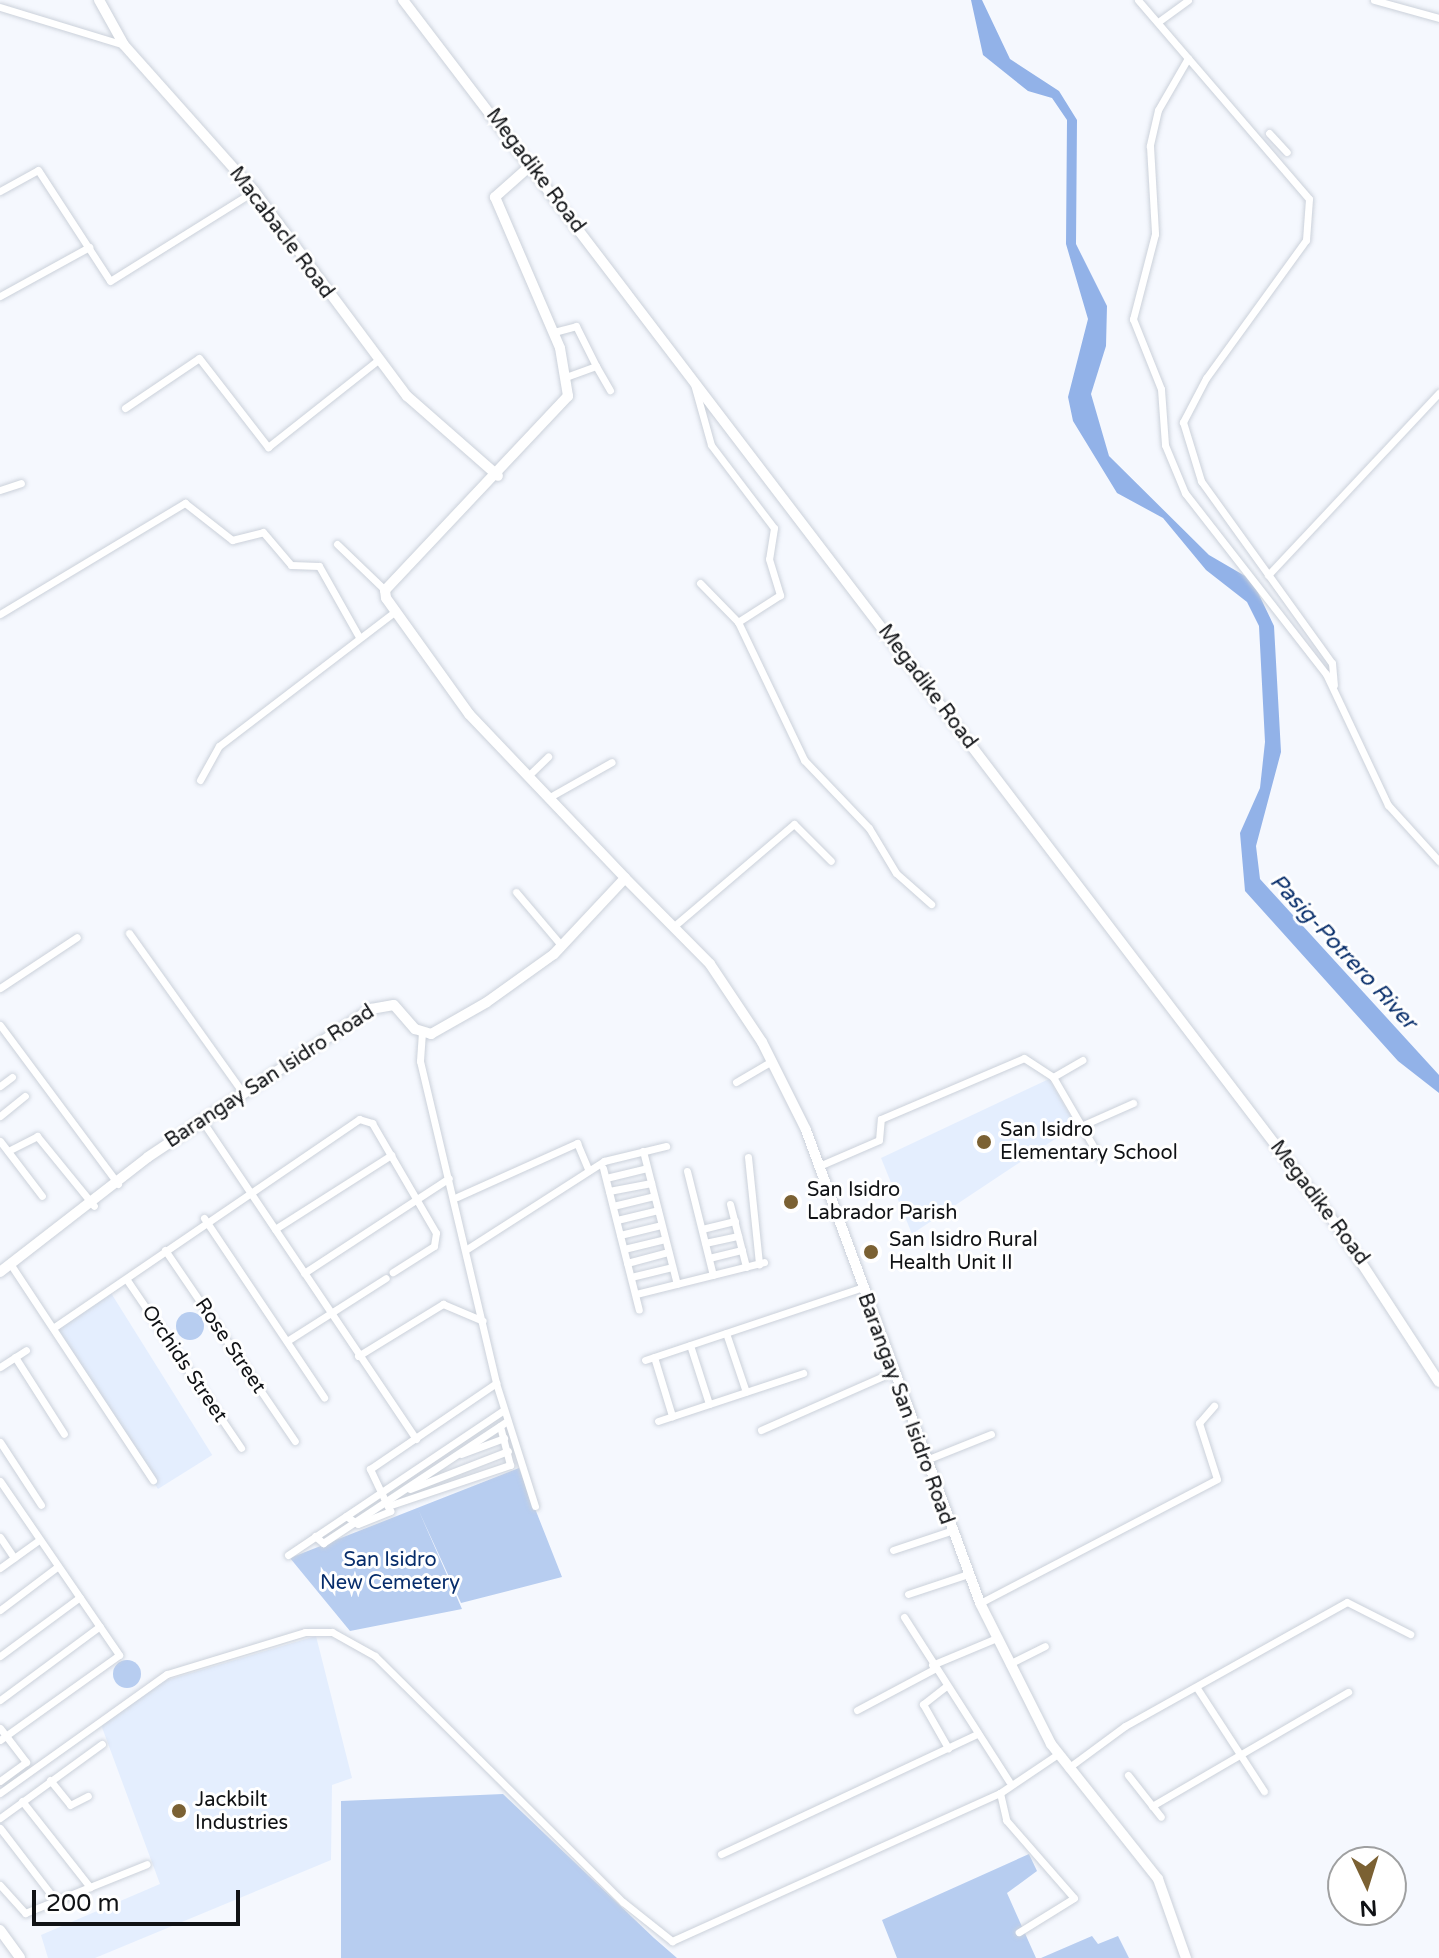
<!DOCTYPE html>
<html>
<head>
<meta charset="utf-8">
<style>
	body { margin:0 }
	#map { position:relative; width:1439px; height:1958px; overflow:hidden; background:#f5f8fe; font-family:"Varela Round",sans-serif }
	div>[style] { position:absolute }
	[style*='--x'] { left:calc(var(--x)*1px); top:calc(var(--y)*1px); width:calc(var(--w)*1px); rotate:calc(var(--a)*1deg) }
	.built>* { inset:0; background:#e4eefe; transform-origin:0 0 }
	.green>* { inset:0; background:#b7cdf0 }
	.round { border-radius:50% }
	.water>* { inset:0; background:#92b2e8 }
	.roads { filter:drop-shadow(0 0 2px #cbd1da) drop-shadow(0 0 2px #cbd1da) }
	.street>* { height:7px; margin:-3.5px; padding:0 3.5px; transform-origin:3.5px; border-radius:3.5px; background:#fff }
	.secondary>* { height:10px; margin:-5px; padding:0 5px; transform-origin:5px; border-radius:5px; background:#fff }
	.dots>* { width:22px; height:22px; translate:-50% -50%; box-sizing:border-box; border:4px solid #fff; border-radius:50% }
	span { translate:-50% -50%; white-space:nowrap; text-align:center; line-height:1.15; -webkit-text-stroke:6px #fff; paint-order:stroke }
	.street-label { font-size:20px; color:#101215 }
	.poi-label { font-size:20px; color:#101215 }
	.left { translate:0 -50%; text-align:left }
	.park-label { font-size:20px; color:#072d6b }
	.water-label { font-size:22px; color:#072d6a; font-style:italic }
	.north { position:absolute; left:1327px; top:1846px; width:80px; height:80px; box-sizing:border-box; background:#fff; border:2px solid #9fa0a1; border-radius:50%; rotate:176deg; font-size:22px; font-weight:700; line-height:32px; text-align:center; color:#101215 }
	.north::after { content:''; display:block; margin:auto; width:28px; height:36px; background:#7b6133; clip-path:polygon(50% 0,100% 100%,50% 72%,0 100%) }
	.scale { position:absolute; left:32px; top:1890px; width:208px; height:36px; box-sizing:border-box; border:4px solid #101215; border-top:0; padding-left:10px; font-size:24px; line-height:28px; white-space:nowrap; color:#101215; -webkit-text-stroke:6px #fff; paint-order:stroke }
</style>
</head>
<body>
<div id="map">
	<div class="built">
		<i style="clip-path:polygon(1049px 1079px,1076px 1125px,912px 1234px,881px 1158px)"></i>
		<i style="left:111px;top:1293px;width:191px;height:64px;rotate:58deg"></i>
		<i style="clip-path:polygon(316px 1636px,352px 1778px,332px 1785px,331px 1860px,95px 1958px,48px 1958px,41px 1935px,160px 1884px,100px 1722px,157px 1683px)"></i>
	</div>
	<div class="green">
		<i class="round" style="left:176px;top:1312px;width:28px;height:28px"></i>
		<i style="clip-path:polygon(519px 1468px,562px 1577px,461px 1603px,418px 1509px,462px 1609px,350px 1631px,290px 1558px)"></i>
		<i class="round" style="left:113px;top:1660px;width:28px;height:28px"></i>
		<i style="clip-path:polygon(503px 1794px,654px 1938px,677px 1958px,341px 1958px,341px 1801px)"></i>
		<i style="clip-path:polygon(1029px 1854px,1037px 1871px,1007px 1893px,1036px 1958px,897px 1958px,882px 1920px)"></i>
		<i style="clip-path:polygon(1092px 1936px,1098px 1944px,1118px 1936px,1129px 1958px,1041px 1958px)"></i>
	</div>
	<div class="water">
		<i style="clip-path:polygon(971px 0,982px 0,1010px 59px,1059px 91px,1077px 120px,1076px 244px,1107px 306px,1106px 346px,1091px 394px,1109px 456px,1209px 555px,1252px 580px,1274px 626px,1281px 752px,1256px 846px,1260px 879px,1439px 1075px,1439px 1093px,1398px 1061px,1245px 891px,1240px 833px,1260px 788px,1265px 742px,1259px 626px,1247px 602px,1206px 570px,1163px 518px,1117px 493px,1073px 421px,1068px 397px,1088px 319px,1066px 244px,1067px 120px,1052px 98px,1028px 91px,983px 55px)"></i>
	</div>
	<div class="roads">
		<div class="street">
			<i style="--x:1138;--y:0;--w:262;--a:49.3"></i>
			<i style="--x:1309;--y:199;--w:41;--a:94.2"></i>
			<i style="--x:1306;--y:240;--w:170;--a:125.9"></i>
			<i style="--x:1206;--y:378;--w:50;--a:117.6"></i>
			<i style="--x:1183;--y:422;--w:62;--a:73"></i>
			<i style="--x:1201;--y:481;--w:224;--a:54.3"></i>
			<i style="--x:1332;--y:663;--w:22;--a:85"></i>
			<i style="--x:1374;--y:0;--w:67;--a:15.5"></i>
			<i style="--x:0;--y:7;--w:130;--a:17"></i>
			<i style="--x:1158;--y:22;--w:37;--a:-36"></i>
			<i style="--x:1188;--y:58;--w:60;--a:120"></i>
			<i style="--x:1158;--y:110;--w:37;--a:103"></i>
			<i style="--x:1150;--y:146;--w:88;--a:86.7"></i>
			<i style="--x:1155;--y:234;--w:88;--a:104.5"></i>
			<i style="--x:1133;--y:319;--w:75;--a:68.2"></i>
			<i style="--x:1161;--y:389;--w:56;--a:85.9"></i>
			<i style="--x:1165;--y:445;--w:52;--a:67.4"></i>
			<i style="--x:1185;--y:493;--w:229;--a:52.1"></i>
			<i style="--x:1326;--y:674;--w:145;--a:64.7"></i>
			<i style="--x:1388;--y:805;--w:76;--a:47.7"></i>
			<i style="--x:1269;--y:133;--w:26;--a:47"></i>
			<i style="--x:0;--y:191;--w:43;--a:-28.9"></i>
			<i style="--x:38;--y:170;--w:132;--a:57"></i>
			<i style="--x:110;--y:281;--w:170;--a:-32"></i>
			<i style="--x:0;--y:296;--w:102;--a:-28.8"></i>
			<i style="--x:554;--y:332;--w:23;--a:-15"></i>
			<i style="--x:576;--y:326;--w:45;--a:63.4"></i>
			<i style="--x:596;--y:366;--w:30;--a:160"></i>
			<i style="--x:596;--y:366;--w:28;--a:60"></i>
			<i style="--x:694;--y:384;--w:63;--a:74.4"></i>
			<i style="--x:711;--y:445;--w:104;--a:52.8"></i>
			<i style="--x:774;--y:528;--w:31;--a:99"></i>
			<i style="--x:769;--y:559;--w:38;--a:73"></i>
			<i style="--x:780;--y:595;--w:50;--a:147.3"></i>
			<i style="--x:125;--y:408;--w:89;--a:-34"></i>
			<i style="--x:199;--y:358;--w:113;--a:52.2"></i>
			<i style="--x:268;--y:447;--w:139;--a:-38.3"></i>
			<i style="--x:0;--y:490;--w:22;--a:-18"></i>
			<i style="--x:337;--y:544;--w:66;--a:43.8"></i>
			<i style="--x:1268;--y:575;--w:250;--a:-46.8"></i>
			<i style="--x:700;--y:583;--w:54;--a:45.7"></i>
			<i style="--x:738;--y:622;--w:153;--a:64.4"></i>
			<i style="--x:804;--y:760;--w:94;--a:46.3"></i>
			<i style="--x:869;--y:828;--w:52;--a:59"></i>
			<i style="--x:896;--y:873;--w:47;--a:41.5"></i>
			<i style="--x:0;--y:614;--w:216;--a:-31"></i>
			<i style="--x:185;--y:503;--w:60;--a:38.2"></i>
			<i style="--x:232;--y:540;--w:32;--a:-14"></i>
			<i style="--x:263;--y:532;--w:43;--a:49.7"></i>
			<i style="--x:291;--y:565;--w:28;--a:2"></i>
			<i style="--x:319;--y:566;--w:81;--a:60.6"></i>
			<i style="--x:528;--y:776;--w:28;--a:-44"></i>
			<i style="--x:200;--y:780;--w:39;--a:-61"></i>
			<i style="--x:219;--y:746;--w:219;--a:-37.4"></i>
			<i style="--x:548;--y:798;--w:73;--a:-29.4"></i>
			<i style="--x:516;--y:892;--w:70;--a:49.7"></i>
			<i style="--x:673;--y:927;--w:159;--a:-40.4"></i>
			<i style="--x:794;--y:824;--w:52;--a:45"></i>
			<i style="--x:129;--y:933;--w:196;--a:54.5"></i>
			<i style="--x:0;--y:988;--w:92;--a:-33.5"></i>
			<i style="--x:0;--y:1025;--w:198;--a:53.4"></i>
			<i style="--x:422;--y:1032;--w:29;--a:94"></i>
			<i style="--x:420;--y:1061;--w:331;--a:76.7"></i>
			<i style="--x:496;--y:1383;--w:129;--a:72.4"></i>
			<i style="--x:1053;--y:1077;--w:34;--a:-30"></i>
			<i style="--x:736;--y:1082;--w:42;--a:-30.3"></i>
			<i style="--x:0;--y:1086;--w:15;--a:-37"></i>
			<i style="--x:0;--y:1116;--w:32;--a:-39"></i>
			<i style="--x:203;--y:1122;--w:382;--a:56.1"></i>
			<i style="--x:1081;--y:1126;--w:57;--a:-23.9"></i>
			<i style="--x:0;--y:1141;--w:69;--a:52.6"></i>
			<i style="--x:8;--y:1151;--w:33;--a:-27"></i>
			<i style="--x:37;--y:1136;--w:90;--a:50.8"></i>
			<i style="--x:643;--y:1151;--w:137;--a:75.7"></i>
			<i style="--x:748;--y:1157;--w:108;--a:84.1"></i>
			<i style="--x:819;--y:1166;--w:65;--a:-23.4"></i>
			<i style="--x:879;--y:1140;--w:21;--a:-85"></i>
			<i style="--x:881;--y:1119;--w:155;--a:-23.1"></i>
			<i style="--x:1024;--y:1058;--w:35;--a:33"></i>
			<i style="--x:1053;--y:1077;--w:91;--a:59.8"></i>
			<i style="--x:603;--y:1168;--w:146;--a:75.8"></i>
			<i style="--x:687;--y:1171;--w:107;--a:76"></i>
			<i style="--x:606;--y:1178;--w:42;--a:-13.7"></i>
			<i style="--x:609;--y:1191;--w:43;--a:-10.8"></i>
			<i style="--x:457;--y:1197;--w:132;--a:-24.2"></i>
			<i style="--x:577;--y:1143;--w:30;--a:67"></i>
			<i style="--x:730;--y:1204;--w:65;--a:75.7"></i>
			<i style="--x:613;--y:1206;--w:42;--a:-13.7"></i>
			<i style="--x:204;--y:1218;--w:216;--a:56.2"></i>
			<i style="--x:617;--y:1220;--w:42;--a:-13.7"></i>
			<i style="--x:275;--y:1229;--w:138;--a:-32.5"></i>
			<i style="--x:702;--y:1229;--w:34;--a:-14"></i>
			<i style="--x:620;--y:1235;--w:42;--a:-13.7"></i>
			<i style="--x:705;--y:1243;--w:34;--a:-12"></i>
			<i style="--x:467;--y:1249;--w:163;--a:-32.7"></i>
			<i style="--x:604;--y:1161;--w:64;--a:-13.6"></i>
			<i style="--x:624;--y:1249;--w:42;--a:-13.7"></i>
			<i style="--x:165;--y:1250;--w:231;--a:55.8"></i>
			<i style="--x:709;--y:1258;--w:34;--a:-14"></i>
			<i style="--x:627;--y:1263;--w:42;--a:-15"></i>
			<i style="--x:11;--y:1265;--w:258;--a:56.6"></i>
			<i style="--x:304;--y:1273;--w:173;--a:-33.2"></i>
			<i style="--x:631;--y:1277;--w:42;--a:-13.7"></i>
			<i style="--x:127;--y:1280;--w:203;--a:55.8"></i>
			<i style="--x:636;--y:1294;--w:132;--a:-14"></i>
			<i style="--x:53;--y:1328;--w:371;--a:-34.3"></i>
			<i style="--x:359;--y:1119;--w:14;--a:17"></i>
			<i style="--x:372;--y:1123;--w:127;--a:59.8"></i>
			<i style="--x:436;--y:1233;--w:13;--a:99"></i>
			<i style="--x:434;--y:1246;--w:49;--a:147.6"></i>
			<i style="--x:726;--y:1333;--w:62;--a:71.3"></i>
			<i style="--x:287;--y:1341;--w:117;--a:-32.5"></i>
			<i style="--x:690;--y:1345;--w:62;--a:72.1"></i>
			<i style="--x:358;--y:1356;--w:100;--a:-31.5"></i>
			<i style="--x:443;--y:1304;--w:43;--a:23"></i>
			<i style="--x:15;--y:1357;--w:91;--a:57.5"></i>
			<i style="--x:654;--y:1357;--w:62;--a:73"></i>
			<i style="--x:645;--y:1360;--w:227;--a:-18.5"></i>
			<i style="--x:0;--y:1367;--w:31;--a:-33"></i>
			<i style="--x:658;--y:1421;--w:153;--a:-18.3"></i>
			<i style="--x:761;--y:1430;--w:141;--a:-23.8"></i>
			<i style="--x:0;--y:1442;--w:75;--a:56.9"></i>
			<i style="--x:461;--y:1454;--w:46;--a:-20.4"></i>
			<i style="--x:926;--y:1460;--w:70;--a:-21.8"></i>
			<i style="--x:0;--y:1481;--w:211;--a:55.6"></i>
			<i style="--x:119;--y:1655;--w:146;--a:144.5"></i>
			<i style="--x:410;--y:1489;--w:105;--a:-21.2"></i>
			<i style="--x:388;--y:1506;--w:129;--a:-18.6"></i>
			<i style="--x:510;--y:1465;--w:40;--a:-104.4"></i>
			<i style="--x:346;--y:1516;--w:14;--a:34"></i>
			<i style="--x:358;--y:1524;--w:35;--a:-22"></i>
			<i style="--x:390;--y:1511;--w:47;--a:-115.5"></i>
			<i style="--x:370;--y:1469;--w:153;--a:-34.3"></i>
			<i style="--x:315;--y:1536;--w:11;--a:41"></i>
			<i style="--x:323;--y:1543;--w:221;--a:-33.5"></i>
			<i style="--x:0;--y:1537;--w:25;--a:56"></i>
			<i style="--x:893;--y:1550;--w:60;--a:-18.4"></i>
			<i style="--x:288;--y:1555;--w:260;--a:-33.9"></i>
			<i style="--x:0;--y:1568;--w:48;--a:-35.7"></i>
			<i style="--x:908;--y:1594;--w:63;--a:-18.4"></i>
			<i style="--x:980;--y:1603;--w:267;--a:-27.6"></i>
			<i style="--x:1217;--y:1479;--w:59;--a:-107.8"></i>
			<i style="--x:1199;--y:1423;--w:23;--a:-49"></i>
			<i style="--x:0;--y:1610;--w:71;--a:-37"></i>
			<i style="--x:904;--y:1617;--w:195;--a:57.4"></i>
			<i style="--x:0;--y:1656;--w:99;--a:-36.4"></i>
			<i style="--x:1009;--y:1664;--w:40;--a:-26.6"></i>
			<i style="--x:932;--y:1665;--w:70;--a:-22.6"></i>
			<i style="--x:945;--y:1687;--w:28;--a:142"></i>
			<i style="--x:923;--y:1704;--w:51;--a:60.4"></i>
			<i style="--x:1197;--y:1688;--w:123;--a:57"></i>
			<i style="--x:0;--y:1700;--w:124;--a:-36.5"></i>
			<i style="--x:857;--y:1710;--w:87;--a:-28"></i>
			<i style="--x:0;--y:1728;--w:43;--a:52.6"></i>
			<i style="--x:26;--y:1762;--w:32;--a:144"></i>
			<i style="--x:1068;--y:1768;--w:71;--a:-36.4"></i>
			<i style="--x:1125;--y:1726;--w:254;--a:-29.2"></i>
			<i style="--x:1347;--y:1602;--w:71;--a:26.9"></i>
			<i style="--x:1128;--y:1775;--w:53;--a:51.8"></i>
			<i style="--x:50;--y:1780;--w:32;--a:51"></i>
			<i style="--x:70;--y:1805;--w:20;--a:-27"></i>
			<i style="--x:0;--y:1793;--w:205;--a:-35.5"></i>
			<i style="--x:167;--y:1674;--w:144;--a:-16.9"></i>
			<i style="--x:305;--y:1632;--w:27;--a:0"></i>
			<i style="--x:332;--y:1632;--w:49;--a:29.2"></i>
			<i style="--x:375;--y:1656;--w:349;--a:44.8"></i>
			<i style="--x:623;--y:1902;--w:63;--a:38.5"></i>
			<i style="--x:672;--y:1941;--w:360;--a:-24.3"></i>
			<i style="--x:1000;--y:1793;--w:70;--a:-33.9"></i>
			<i style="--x:1000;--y:1793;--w:28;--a:77"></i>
			<i style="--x:1006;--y:1820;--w:103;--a:48.9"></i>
			<i style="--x:1074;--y:1898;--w:65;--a:148.3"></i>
			<i style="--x:22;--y:1801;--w:110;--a:51.7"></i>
			<i style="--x:1152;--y:1806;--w:227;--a:-30.2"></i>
			<i style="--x:0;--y:1818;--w:126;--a:-36"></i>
			<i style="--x:0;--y:1828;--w:92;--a:52.5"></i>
			<i style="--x:721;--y:1854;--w:283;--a:-25.1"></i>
			<i style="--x:0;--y:1885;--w:38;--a:48"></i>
			<i style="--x:25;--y:1913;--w:131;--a:-21.9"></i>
		</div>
		<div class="secondary">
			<i style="--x:99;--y:0;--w:51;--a:60.9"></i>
			<i style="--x:124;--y:45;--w:195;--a:48.3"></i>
			<i style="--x:254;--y:191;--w:256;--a:53.3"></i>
			<i style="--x:407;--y:396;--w:121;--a:41.3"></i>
			<i style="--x:403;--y:0;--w:1543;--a:52.69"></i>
			<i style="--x:1338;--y:1227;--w:185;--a:56.9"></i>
			<i style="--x:530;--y:166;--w:47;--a:138.5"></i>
			<i style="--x:495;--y:197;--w:164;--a:66.7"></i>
			<i style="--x:560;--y:348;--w:49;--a:80.5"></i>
			<i style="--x:568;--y:396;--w:267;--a:133.3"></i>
			<i style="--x:385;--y:590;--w:8;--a:83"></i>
			<i style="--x:386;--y:598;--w:143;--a:54.4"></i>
			<i style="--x:469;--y:714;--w:226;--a:46.4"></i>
			<i style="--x:0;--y:1272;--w:187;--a:-37.8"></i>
			<i style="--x:148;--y:1157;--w:268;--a:-33.6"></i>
			<i style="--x:371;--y:1009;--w:23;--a:-10"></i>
			<i style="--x:394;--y:1005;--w:32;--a:49"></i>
			<i style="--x:415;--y:1029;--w:17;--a:17"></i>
			<i style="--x:431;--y:1034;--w:64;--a:-29.7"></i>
			<i style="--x:487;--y:1002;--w:82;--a:-35.6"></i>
			<i style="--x:554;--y:954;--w:104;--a:-46.9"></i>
			<i style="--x:625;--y:878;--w:121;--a:45.3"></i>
			<i style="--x:710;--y:964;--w:94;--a:56.3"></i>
			<i style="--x:762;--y:1042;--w:98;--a:63.4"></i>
			<i style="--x:806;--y:1130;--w:504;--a:69.8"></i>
			<i style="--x:980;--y:1603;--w:158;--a:63.3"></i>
			<i style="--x:1051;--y:1744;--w:172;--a:51.6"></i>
			<i style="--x:1158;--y:1879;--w:84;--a:70.5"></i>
			<i style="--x:0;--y:1930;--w:34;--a:54"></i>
		</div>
	</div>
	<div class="dots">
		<i style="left:984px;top:1142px;background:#7b6133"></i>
		<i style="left:791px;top:1202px;background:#7b6133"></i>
		<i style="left:871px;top:1252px;background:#7b6133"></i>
		<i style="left:179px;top:1811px;background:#7b6133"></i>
	</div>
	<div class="street-label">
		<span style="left:535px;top:171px;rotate:53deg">Megadike Road</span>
		<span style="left:281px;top:233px;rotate:53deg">Macabacle Road</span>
		<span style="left:927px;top:687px;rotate:53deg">Megadike Road</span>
		<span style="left:270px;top:1077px;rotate:-33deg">Barangay San Isidro Road</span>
		<span style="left:1319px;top:1203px;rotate:53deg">Megadike Road</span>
		<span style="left:230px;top:1346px;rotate:56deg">Rose Street</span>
		<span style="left:184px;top:1364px;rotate:56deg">Orchids Street</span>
		<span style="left:905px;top:1409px;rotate:70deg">Barangay San Isidro Road</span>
	</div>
	<div class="poi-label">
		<span class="left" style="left:1000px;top:1142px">San Isidro<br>Elementary School</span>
		<span class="left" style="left:807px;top:1202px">San Isidro<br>Labrador Parish</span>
		<span class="left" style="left:889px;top:1252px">San Isidro Rural<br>Health Unit II</span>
		<span class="left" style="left:195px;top:1812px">Jackbilt<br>Industries</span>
	</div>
	<div class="park-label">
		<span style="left:390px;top:1572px">San Isidro<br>New Cemetery</span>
	</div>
	<div class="water-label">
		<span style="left:1343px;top:952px;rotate:47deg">Pasig-Potrero River</span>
	</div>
	<div class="north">N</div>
	<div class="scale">200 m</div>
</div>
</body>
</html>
